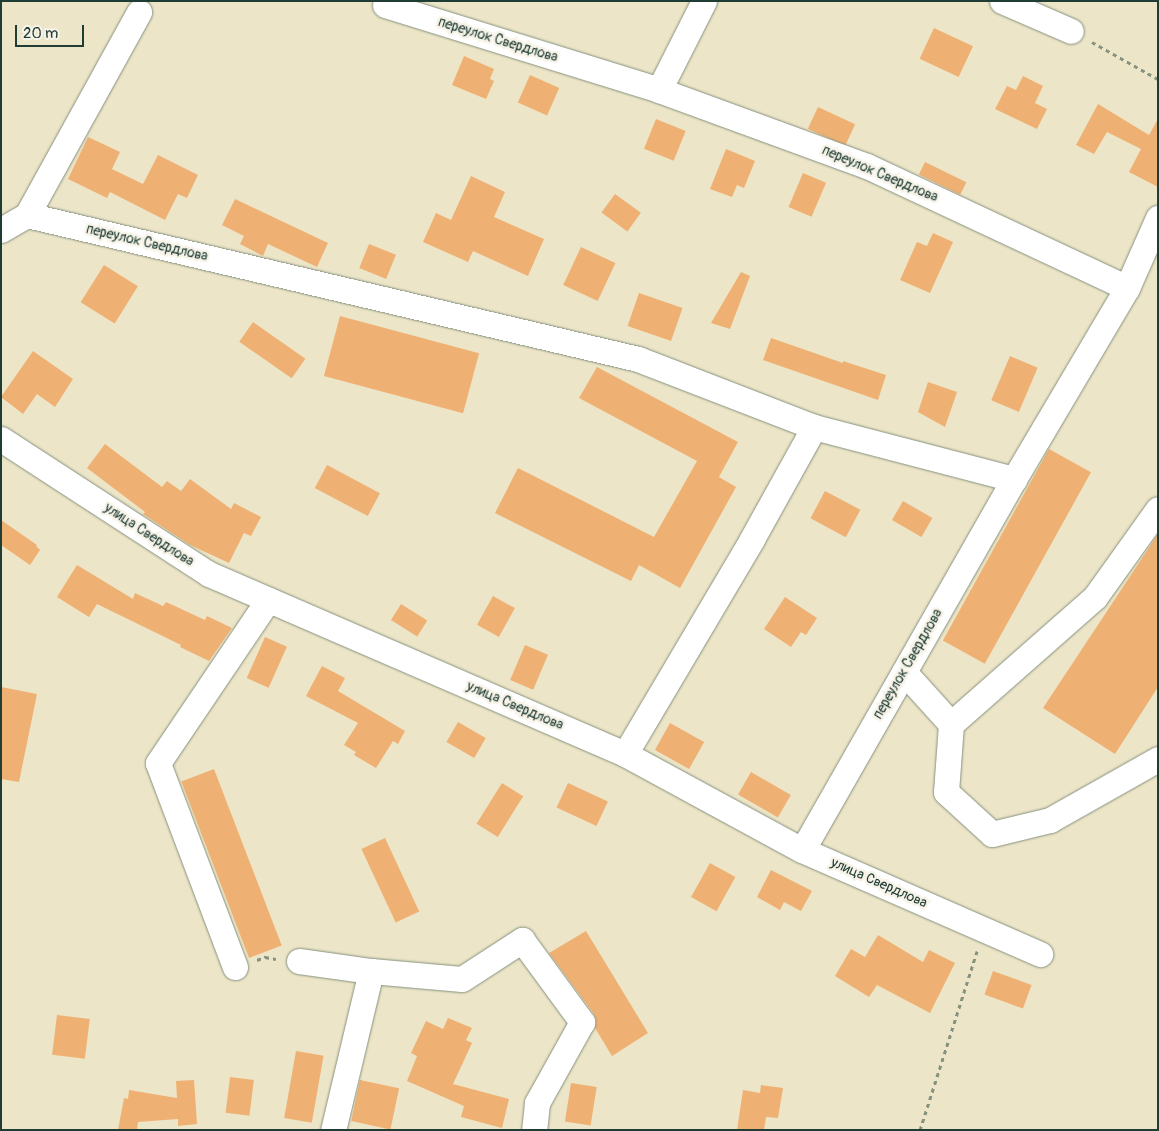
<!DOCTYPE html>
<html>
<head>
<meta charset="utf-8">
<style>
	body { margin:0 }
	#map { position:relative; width:1159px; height:1131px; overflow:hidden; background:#ece5c8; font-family:Pangolin,sans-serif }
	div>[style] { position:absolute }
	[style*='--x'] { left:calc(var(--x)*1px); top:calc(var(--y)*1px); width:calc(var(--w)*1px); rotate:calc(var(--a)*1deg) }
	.building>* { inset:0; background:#efb173; transform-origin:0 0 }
	.path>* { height:3px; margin-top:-1.5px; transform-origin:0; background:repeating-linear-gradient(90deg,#86917e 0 4px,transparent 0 8px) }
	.roads { filter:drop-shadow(0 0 1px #86917e) drop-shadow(0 0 1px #86917e) }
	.minor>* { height:25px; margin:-12.5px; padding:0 12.5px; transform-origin:12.5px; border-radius:12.5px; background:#fff }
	span { translate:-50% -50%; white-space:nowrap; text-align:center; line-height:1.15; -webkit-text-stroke:5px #f7f3e8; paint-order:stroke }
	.street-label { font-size:14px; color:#1f3d34 }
	.frame { position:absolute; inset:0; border:2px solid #1f3d34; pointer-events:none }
	.scale { position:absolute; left:15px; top:25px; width:69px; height:22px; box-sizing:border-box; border:2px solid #1f3d34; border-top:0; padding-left:6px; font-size:15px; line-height:18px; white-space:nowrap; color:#1f3d34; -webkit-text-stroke:4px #f7f3e8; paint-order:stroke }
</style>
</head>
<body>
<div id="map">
	<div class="building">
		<i style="left:934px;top:28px;width:43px;height:34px;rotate:25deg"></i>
		<i style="clip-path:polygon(464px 56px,494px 69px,490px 79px,494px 81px,486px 99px,452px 85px)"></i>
		<i style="left:530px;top:75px;width:32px;height:30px;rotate:24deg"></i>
		<i style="clip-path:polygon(1023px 76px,1043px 86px,1035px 103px,1047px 109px,1037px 129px,995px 109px,1007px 86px,1016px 90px)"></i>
		<i style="clip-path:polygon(1098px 104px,1149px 135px,1158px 119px,1158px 187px,1129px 172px,1141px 149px,1107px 132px,1094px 154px,1076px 145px)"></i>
		<i style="left:818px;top:107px;width:41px;height:24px;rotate:25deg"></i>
		<i style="left:656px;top:119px;width:32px;height:32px;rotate:22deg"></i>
		<i style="clip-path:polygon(88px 137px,120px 152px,112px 169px,143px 184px,158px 155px,198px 175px,187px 198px,178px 194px,165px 220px,110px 192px,107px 198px,68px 179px)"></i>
		<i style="clip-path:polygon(726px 149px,755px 161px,744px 188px,737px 185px,732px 197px,710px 189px)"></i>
		<i style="left:925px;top:162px;width:46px;height:14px;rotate:26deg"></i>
		<i style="left:803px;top:173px;width:25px;height:37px;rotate:23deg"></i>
		<i style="clip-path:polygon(471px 176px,505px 192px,494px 217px,544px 239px,528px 276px,473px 251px,468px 262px,423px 242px,436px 213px,451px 220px)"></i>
		<i style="left:615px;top:194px;width:32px;height:23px;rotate:36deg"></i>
		<i style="clip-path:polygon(235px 199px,328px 243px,317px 267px,268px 244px,263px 256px,240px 244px,244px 236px,222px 225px)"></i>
		<i style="clip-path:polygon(933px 233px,953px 242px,930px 293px,900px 280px,917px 242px,927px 246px)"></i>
		<i style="left:369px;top:244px;width:29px;height:26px;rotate:22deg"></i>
		<i style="left:581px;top:247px;width:38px;height:42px;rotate:25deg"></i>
		<i style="left:104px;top:265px;width:40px;height:44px;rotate:32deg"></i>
		<i style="clip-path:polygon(741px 272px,750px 276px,730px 329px,711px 323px)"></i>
		<i style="left:639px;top:293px;width:46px;height:35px;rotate:19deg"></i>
		<i style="left:340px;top:316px;width:144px;height:62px;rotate:15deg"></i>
		<i style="left:253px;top:322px;width:64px;height:24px;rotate:35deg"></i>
		<i style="clip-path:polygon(771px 338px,843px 363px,843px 361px,886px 375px,878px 400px,763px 360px)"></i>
		<i style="clip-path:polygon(33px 351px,73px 379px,55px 407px,37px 394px,23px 414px,1px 397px)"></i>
		<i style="left:1010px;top:356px;width:30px;height:48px;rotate:23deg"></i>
		<i style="clip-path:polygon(597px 367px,738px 442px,719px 477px,736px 487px,680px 588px,639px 565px,631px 581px,495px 513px,518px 468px,654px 537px,697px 461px,579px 398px)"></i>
		<i style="clip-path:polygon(928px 382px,957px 392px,945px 427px,918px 412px)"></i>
		<i style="clip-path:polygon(105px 444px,162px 487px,167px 481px,181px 491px,190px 479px,231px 509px,234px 503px,261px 517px,251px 536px,244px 533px,229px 563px,190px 545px,143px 514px,145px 512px,87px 468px)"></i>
		<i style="left:1049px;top:449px;width:48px;height:219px;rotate:29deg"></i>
		<i style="left:327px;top:465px;width:60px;height:26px;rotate:28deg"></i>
		<i style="left:825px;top:491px;width:40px;height:31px;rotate:28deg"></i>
		<i style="left:903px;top:501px;width:34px;height:22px;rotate:30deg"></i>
		<i style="clip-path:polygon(1px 520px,37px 545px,36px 546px,40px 550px,30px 565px,1px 545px)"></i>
		<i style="clip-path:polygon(1158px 534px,1158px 687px,1115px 754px,1043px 708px)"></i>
		<i style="clip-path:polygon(77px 565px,133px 599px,135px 593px,163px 606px,166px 602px,205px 620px,207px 616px,232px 628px,209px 661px,180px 647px,181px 645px,97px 604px,89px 617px,57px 597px)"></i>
		<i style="left:493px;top:596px;width:25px;height:33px;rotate:29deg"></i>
		<i style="clip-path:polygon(785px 597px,817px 618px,806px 635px,801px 632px,791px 647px,764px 629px)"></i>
		<i style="left:401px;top:604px;width:31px;height:19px;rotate:32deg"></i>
		<i style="left:265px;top:637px;width:24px;height:45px;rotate:24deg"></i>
		<i style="left:525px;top:645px;width:25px;height:38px;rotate:23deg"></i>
		<i style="clip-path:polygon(322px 666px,345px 678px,338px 691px,405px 731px,398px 744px,393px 741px,376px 768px,354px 755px,356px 752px,344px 745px,358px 723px,306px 696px)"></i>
		<i style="clip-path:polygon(1px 687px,37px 694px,19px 782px,1px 779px)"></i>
		<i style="left:458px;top:722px;width:32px;height:23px;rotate:30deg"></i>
		<i style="left:670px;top:723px;width:39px;height:31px;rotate:29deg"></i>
		<i style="left:214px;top:769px;width:189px;height:35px;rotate:69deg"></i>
		<i style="left:751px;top:772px;width:46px;height:26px;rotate:30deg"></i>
		<i style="left:502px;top:783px;width:25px;height:48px;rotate:32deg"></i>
		<i style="left:568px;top:783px;width:44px;height:27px;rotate:25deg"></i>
		<i style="left:385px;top:838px;width:81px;height:26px;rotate:65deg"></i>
		<i style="left:710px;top:863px;width:29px;height:39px;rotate:29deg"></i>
		<i style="clip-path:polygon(771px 870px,812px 891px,801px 911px,784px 902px,780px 910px,757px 897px)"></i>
		<i style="clip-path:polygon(586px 931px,648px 1033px,612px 1056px,595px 1028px,596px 1021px,594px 1014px,549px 953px)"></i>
		<i style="clip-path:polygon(878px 935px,923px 962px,929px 950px,955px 963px,930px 1013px,877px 985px,869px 997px,835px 976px,851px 949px,865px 957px)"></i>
		<i style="left:993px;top:971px;width:41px;height:25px;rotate:20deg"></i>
		<i style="left:57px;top:1015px;width:33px;height:40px;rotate:7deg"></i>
		<i style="clip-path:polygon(448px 1018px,472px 1028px,466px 1040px,472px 1043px,453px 1084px,509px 1099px,502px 1128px,461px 1117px,464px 1106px,407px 1081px,417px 1056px,411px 1053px,426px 1021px,443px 1029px)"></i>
		<i style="left:296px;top:1051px;width:28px;height:68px;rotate:10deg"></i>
		<i style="left:230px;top:1077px;width:24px;height:36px;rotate:7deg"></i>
		<i style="clip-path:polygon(194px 1080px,197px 1124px,178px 1126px,178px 1119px,138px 1122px,137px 1130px,118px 1130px,124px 1098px,128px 1099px,129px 1090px,177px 1098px,176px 1081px)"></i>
		<i style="left:360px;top:1080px;width:40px;height:42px;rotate:12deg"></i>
		<i style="left:571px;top:1083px;width:26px;height:39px;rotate:9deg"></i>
		<i style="clip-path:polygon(761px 1085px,783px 1088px,778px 1118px,766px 1117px,764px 1130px,737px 1130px,743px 1090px,760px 1093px)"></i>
	</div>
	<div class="path">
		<i style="--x:1092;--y:42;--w:76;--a:29.3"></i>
		<i style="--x:257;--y:960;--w:9;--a:-21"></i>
		<i style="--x:265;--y:957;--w:11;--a:10"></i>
		<i style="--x:920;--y:1130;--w:188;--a:-72.3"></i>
	</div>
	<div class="roads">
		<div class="minor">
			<i style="--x:1002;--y:1;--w:75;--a:23.5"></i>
			<i style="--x:385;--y:5;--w:287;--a:17.2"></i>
			<i style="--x:659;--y:90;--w:221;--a:20.1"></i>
			<i style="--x:867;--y:166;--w:287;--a:25.1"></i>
			<i style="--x:1127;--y:288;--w:222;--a:120.6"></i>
			<i style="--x:1014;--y:479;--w:427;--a:119.7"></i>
			<i style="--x:659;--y:90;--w:100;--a:-63.2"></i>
			<i style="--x:27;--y:215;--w:232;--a:-61.1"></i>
			<i style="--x:1;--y:230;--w:30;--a:-30"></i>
			<i style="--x:27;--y:215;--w:628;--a:13.26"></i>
			<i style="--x:638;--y:359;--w:189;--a:21.1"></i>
			<i style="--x:814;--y:427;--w:207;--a:14.6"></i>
			<i style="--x:1127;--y:288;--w:77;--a:-66.1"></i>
			<i style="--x:1;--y:439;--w:248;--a:33"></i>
			<i style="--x:209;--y:574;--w:453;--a:23.4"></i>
			<i style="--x:625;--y:754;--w:201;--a:28.5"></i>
			<i style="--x:802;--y:850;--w:260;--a:23.6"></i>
			<i style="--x:904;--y:672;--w:70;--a:47.9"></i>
			<i style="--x:951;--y:724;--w:68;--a:94.2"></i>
			<i style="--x:946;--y:792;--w:62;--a:42.4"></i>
			<i style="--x:992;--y:834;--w:60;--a:-13.6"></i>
			<i style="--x:1050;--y:820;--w:124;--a:-29.5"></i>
			<i style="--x:951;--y:724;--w:192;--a:-41.4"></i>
			<i style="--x:1095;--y:597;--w:108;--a:-54.4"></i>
			<i style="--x:625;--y:754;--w:250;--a:-59.4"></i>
			<i style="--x:752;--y:539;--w:128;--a:-61"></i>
			<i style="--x:299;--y:961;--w:73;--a:7.9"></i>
			<i style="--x:371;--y:971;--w:163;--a:103.4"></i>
			<i style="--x:235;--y:967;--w:218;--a:-110.7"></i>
			<i style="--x:158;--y:763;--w:197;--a:-56"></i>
			<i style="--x:371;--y:971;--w:91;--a:5"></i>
			<i style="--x:462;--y:979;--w:72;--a:-33"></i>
			<i style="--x:522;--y:940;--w:102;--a:53.8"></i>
			<i style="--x:582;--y:1022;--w:93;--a:119.1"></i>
			<i style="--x:537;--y:1103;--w:27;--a:96"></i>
		</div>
	</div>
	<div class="street-label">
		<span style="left:498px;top:40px;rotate:17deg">переулок Свердлова</span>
		<span style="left:880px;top:174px;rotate:23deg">переулок Свердлова</span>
		<span style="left:147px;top:243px;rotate:13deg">переулок Свердлова</span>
		<span style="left:149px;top:535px;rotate:33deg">улица Свердлова</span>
		<span style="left:908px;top:664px;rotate:-60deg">переулок Свердлова</span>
		<span style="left:515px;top:706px;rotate:23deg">улица Свердлова</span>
		<span style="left:879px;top:883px;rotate:24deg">улица Свердлова</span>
	</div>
	<div class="frame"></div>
	<div class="scale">20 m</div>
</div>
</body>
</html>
